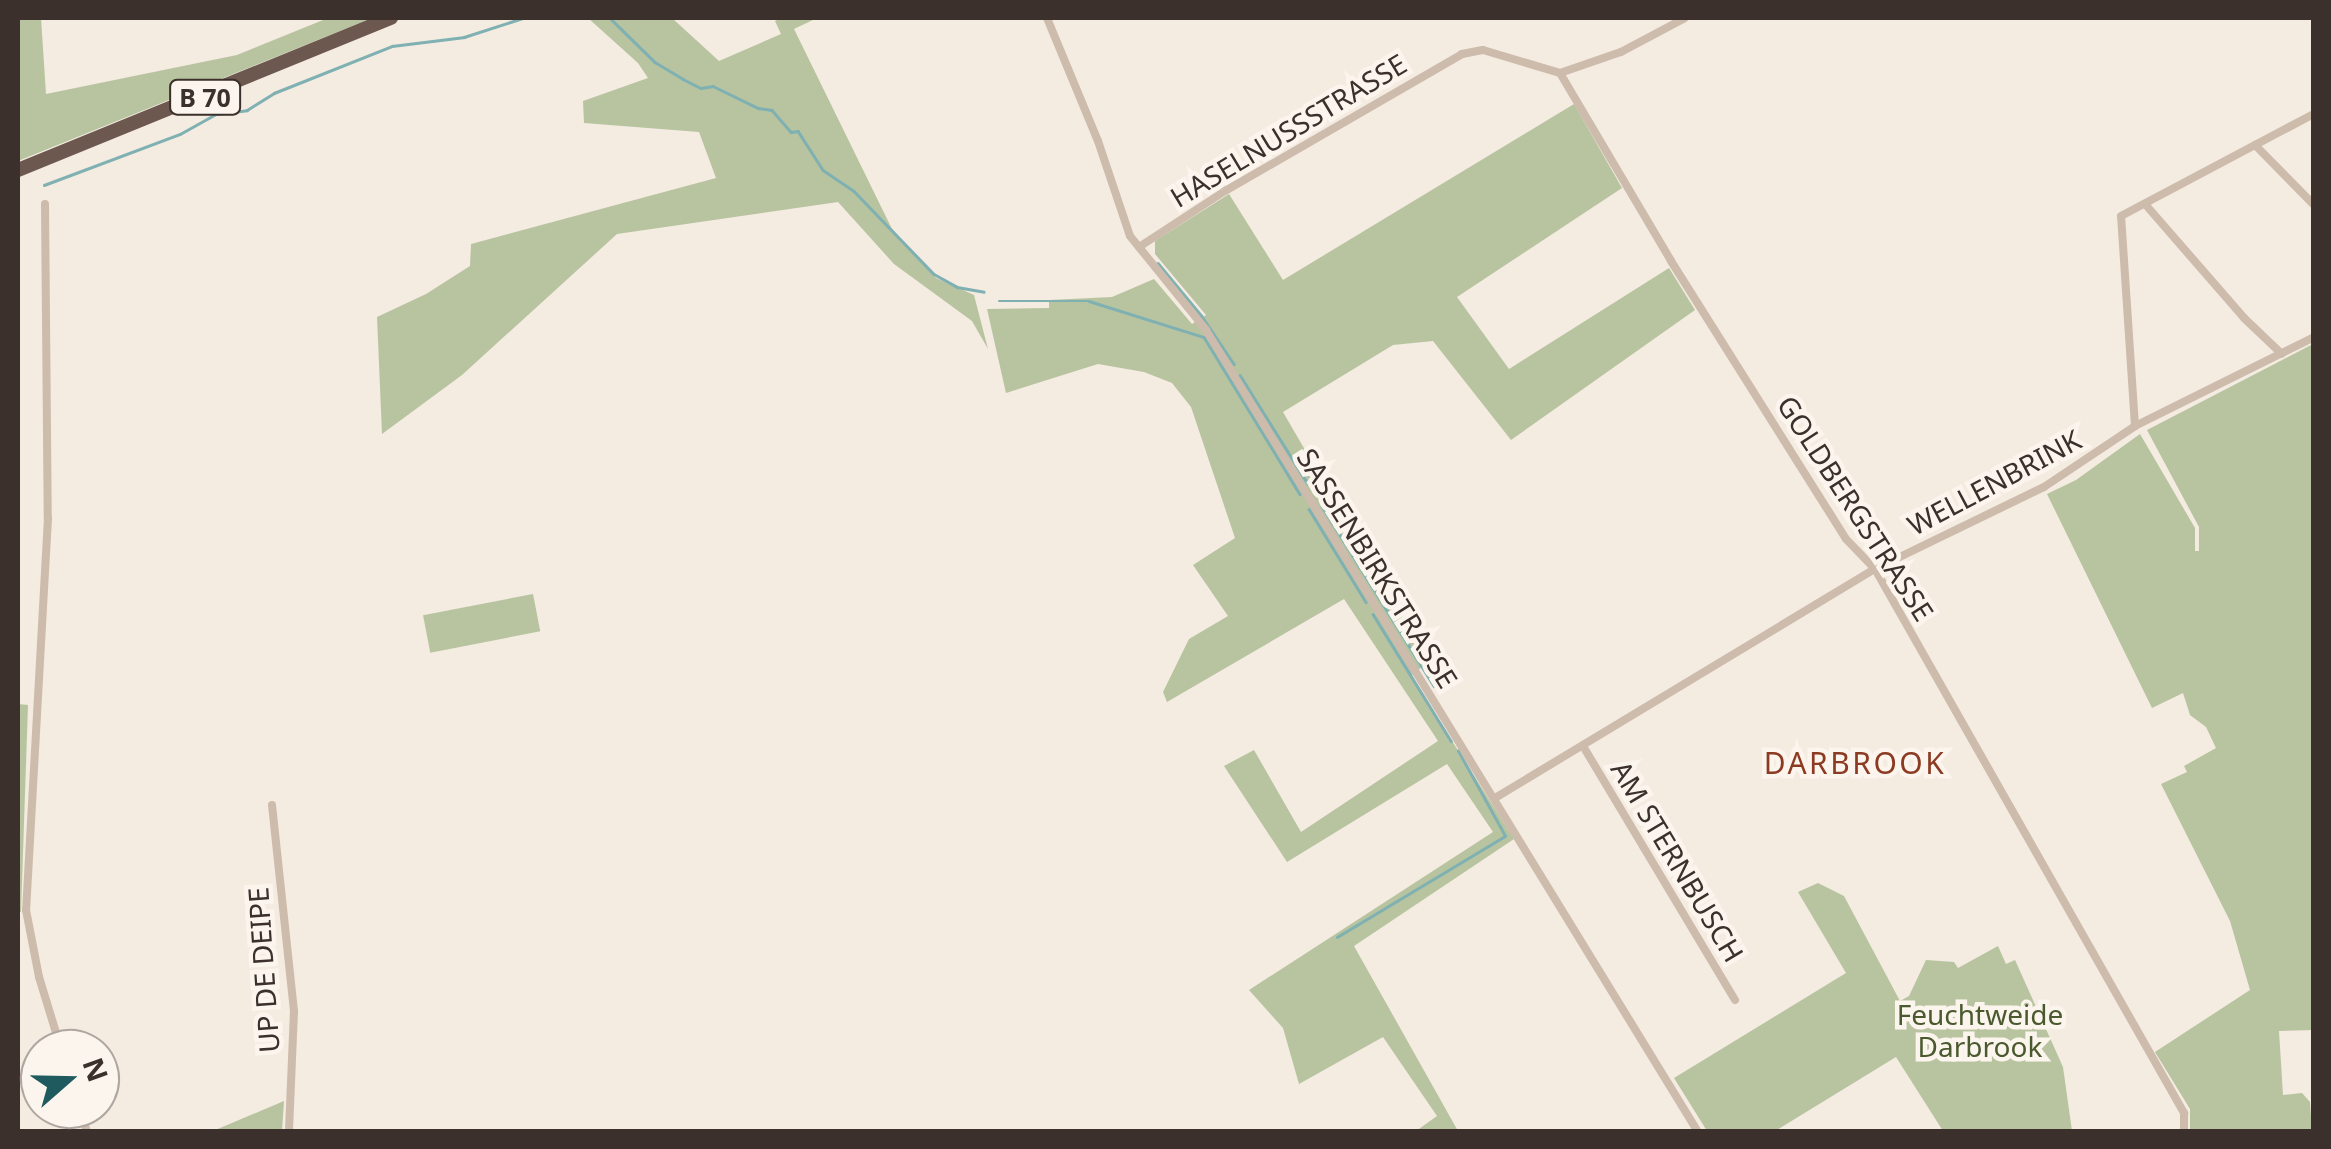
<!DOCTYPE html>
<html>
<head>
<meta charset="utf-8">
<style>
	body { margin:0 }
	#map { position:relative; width:2331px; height:1149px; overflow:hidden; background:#f4ebe1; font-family:"Noto Sans",sans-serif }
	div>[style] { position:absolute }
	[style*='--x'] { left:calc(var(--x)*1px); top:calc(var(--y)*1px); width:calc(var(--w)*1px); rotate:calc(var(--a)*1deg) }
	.green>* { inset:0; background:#b8c4a0; transform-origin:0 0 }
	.stream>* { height:2.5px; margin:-1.25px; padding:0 1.25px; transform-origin:1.25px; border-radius:1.25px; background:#7fb0b2 }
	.minor>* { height:8px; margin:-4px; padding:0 4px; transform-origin:4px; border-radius:4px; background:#cdbbac }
	.trunk>* { height:14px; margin:-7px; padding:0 7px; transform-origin:7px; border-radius:7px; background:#6c584f }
	span { translate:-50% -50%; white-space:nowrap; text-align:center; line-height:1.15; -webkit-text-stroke:9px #fbf5ee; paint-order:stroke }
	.shield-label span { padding:2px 8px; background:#fbf5ee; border:2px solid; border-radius:8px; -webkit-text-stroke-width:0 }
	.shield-label { font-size:25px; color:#3b302b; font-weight:700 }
	.street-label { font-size:28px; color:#3b302b }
	.park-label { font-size:28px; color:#4a5a2e }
	.neighbourhood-label { font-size:30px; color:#8c3b22; letter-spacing:2.5px }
	.frame { position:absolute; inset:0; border:20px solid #3b302b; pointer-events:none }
	.north { position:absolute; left:20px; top:1029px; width:100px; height:100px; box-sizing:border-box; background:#fbf5ee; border:2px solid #aea6a0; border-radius:50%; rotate:70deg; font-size:28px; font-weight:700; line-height:40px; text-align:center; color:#3b302b }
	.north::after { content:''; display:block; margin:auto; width:35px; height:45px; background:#1f5a5e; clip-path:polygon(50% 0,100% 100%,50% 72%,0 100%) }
</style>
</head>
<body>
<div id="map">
	<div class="green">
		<i style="clip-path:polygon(18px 18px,41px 18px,46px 94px,237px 55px,328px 18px,372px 18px,18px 161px)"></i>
		<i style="clip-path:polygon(588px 18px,672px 18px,719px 61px,781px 34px,775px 21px,781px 18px,817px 18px,794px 29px,892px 229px,936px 278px,974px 295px,988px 349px,972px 321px,894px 264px,838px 202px,617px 234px,462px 375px,382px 434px,377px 317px,426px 294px,470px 266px,471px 244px,716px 178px,699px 132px,584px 123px,583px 101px,648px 78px,638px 63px)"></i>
		<i style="clip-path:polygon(1574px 104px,1622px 188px,1457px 297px,1509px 369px,1669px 268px,1695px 310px,1511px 440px,1433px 341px,1393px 345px,1283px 412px,1428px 662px,1411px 676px,1514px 839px,1354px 946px,1458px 1131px,1416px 1131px,1437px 1116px,1383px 1037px,1299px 1084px,1283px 1028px,1249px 990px,1493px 832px,1447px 764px,1287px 862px,1224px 766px,1254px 750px,1301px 832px,1438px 741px,1344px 599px,1167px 702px,1163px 692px,1189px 639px,1228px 616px,1193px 565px,1235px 538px,1191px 407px,1172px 383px,1144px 372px,1098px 364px,1006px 393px,987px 309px,1049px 308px,1049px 300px,1112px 297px,1154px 279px,1192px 324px,1206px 315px,1155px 254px,1155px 241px,1229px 194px,1283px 280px)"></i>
		<i style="clip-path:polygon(2313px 344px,2313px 1030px,2279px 1031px,2283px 1095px,2302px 1093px,2310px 1102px,2312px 1131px,2190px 1131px,2190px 1109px,2155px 1052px,2250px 990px,2230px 921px,2161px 784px,2187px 772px,2184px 766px,2216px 748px,2206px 727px,2190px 715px,2183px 693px,2152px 708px,2047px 494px,2076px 480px,2140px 434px,2195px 528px,2195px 551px,2199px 551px,2199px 527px,2147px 430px)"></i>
		<i style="left:533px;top:594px;width:38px;height:112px;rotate:79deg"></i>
		<i style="clip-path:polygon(18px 704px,28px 705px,21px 912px,18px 912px)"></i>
		<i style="clip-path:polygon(1818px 883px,1844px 896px,1900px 1001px,1909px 996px,1926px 960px,1954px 962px,1958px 968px,1998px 946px,2006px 964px,2015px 960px,2063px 1067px,2072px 1131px,1943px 1131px,1896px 1057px,1775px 1131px,1707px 1131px,1674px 1078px,1846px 973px,1798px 892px)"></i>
		<i style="clip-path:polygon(284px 1101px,282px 1131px,213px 1131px)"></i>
	</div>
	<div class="stream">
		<i style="--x:610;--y:18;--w:63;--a:44.4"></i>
		<i style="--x:655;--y:62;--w:33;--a:31"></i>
		<i style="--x:683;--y:79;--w:20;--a:27"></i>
		<i style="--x:701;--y:88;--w:12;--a:-9"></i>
		<i style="--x:713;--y:86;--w:50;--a:26.1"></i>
		<i style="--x:758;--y:108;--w:14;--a:8"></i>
		<i style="--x:772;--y:110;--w:29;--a:49"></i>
		<i style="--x:791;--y:132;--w:7;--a:-8"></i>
		<i style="--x:798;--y:131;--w:46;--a:57.3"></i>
		<i style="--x:823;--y:170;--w:37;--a:34"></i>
		<i style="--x:854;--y:191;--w:115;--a:46.1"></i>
		<i style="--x:934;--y:274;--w:26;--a:29"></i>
		<i style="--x:957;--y:287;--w:27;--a:10"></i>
		<i style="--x:44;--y:185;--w:145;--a:-20.6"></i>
		<i style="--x:180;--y:134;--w:41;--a:-29.1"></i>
		<i style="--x:216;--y:114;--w:31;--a:-7"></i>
		<i style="--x:247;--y:110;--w:32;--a:-32"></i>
		<i style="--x:274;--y:93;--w:127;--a:-21.7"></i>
		<i style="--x:392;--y:46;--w:73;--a:-7.1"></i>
		<i style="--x:464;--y:37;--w:62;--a:-17.9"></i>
		<i style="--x:1158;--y:263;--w:67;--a:50.4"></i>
		<i style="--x:1201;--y:315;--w:59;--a:56"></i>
		<i style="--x:999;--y:301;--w:90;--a:0"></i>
		<i style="--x:1089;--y:301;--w:121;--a:17.4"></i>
		<i style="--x:1204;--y:337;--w:184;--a:58.6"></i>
		<i style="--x:1240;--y:375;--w:128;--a:58"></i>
		<i style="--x:1322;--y:506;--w:212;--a:58.1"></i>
		<i style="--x:1309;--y:509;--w:109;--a:58.5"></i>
		<i style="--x:1373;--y:614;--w:149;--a:58.4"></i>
		<i style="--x:1337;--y:937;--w:196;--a:-31"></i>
		<i style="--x:1505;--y:836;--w:97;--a:-118.9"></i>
	</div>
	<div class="minor">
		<i style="--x:1047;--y:18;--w:133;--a:67.5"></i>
		<i style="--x:1098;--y:141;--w:100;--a:71.4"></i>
		<i style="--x:1130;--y:236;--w:121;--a:51"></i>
		<i style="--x:1206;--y:330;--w:941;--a:58.47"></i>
		<i style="--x:1560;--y:73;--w:218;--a:59.4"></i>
		<i style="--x:1671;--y:261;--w:328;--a:57.8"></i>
		<i style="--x:1846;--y:539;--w:42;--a:46"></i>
		<i style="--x:1875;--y:569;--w:626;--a:60.4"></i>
		<i style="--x:2184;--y:1113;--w:19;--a:90"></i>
		<i style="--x:2255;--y:145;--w:84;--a:45.5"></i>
		<i style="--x:45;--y:204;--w:314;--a:89.5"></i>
		<i style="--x:48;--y:518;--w:393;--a:93.2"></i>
		<i style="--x:26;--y:910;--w:68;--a:79"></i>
		<i style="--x:39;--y:977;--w:75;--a:73"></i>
		<i style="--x:2145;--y:204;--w:151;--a:49"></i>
		<i style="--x:2244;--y:318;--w:52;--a:43.5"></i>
		<i style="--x:1139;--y:247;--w:103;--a:-33.1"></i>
		<i style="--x:1225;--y:191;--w:274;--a:-30"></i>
		<i style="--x:1462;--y:54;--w:21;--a:-11"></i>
		<i style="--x:1483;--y:50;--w:80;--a:16.6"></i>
		<i style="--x:1560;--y:73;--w:65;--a:-19"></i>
		<i style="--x:1621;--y:52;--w:72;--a:-28"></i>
		<i style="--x:2135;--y:426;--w:210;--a:-93.8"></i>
		<i style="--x:2121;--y:216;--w:218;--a:-27.9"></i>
		<i style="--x:1583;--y:746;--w:296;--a:59.1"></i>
		<i style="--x:1495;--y:798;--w:444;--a:-31.1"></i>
		<i style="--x:1875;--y:569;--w:188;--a:-25.9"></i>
		<i style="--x:2044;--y:487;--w:110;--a:-33.8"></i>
		<i style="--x:2135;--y:426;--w:200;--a:-26.4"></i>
		<i style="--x:272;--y:805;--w:207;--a:83.9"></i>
		<i style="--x:294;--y:1011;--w:121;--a:92.4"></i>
		<i style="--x:80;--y:1109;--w:24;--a:73"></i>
	</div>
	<div class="trunk">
		<i style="--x:18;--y:170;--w:403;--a:-22.2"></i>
	</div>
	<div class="shield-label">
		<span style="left:205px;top:97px">B 70</span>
	</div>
	<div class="street-label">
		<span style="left:1288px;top:130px;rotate:-31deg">HASELNUSSSTRASSE</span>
		<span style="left:1994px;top:482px;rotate:-28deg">WELLENBRINK</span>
		<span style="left:1856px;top:508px;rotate:57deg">GOLDBERGSTRASSE</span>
		<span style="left:1378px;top:568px;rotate:58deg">SASSENBIRKSTRASSE</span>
		<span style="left:1678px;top:861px;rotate:59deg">AM STERNBUSCH</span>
		<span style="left:263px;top:970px;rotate:-94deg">UP DE DEIPE</span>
	</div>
	<div class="park-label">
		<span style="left:1980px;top:1030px">Feuchtweide<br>Darbrook</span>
	</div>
	<div class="neighbourhood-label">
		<span style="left:1855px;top:763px">DARBROOK</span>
	</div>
	<div class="frame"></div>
	<div class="north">N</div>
</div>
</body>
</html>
